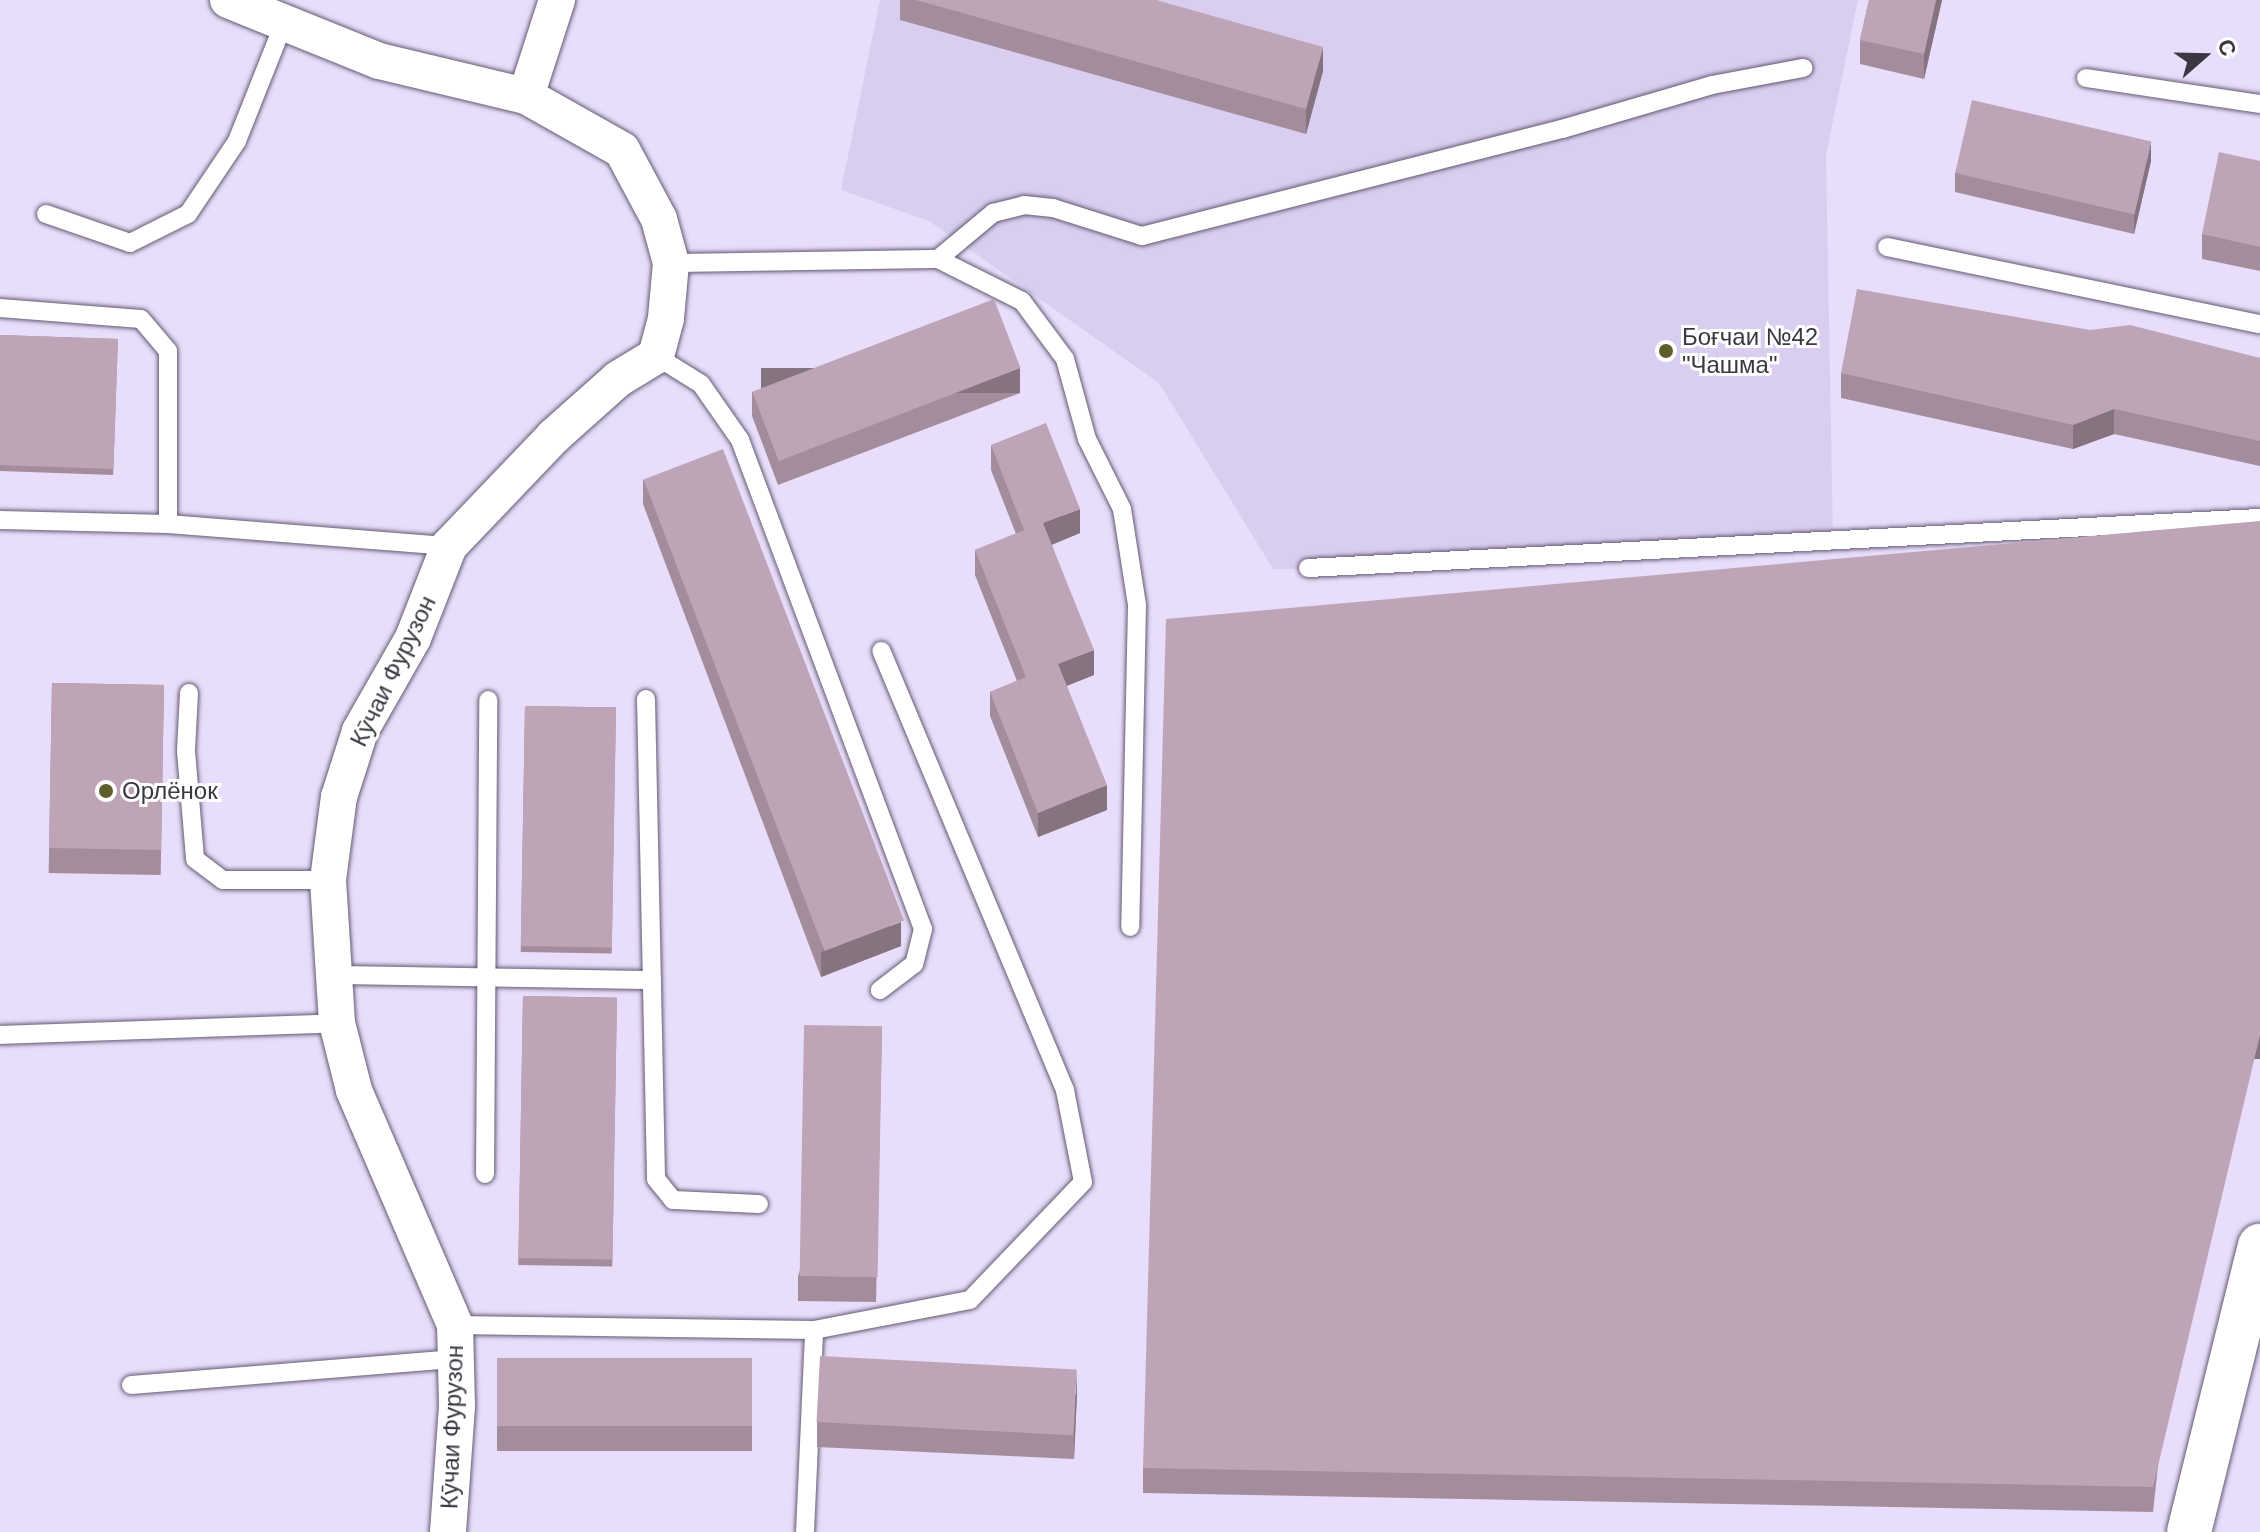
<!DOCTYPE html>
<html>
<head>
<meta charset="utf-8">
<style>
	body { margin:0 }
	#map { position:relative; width:2260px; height:1532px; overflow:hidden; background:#e8ddfa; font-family:Arial,sans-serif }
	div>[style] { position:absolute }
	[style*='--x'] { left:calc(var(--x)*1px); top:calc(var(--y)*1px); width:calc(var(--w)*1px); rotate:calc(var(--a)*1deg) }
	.built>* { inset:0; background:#dacef0 }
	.roads { filter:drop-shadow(0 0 2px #635a72) drop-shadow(0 0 2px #635a72) }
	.service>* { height:18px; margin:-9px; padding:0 9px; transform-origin:9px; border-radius:9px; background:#fff }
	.minor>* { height:36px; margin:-18px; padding:0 18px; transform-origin:18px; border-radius:18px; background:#fff }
	.tertiary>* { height:44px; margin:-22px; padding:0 22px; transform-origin:22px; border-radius:22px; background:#fff }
	.wall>* { inset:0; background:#a38d9d; transform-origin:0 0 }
	.shaded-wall>* { inset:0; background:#857380; transform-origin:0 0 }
	.building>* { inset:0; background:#bea4b7; transform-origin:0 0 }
	.dots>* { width:22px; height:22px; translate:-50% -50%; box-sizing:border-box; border:4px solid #fff; border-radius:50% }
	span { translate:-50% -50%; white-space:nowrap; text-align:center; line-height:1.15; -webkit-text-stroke:6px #fff; paint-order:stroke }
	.poi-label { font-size:24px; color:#3c3843 }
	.left { translate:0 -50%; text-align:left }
	.street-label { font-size:24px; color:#3c3843 }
	.north { position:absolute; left:2164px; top:16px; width:80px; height:80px; -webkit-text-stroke:6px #fff; paint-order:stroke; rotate:70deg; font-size:22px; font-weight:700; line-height:32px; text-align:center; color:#3c3843 }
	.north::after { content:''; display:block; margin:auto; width:28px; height:36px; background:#3c3843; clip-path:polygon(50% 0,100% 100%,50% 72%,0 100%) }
</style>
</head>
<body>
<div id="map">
	<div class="built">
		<i style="clip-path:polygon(880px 0,1858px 0,1826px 155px,1833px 541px,1453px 570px,1273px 569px,1159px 383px,929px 221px,841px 190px)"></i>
	</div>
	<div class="roads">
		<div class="service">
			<i style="--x:2086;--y:78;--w:176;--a:8.5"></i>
			<i style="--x:46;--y:214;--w:89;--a:19"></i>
			<i style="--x:130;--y:243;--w:65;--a:-26.6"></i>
			<i style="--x:188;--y:214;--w:88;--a:-56.1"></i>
			<i style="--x:237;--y:141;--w:127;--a:-68.3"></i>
			<i style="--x:1887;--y:247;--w:381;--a:11.7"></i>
			<i style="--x:938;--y:259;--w:72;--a:-39.9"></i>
			<i style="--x:993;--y:213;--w:32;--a:-14"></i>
			<i style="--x:1024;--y:205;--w:29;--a:6"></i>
			<i style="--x:1053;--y:208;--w:93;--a:17.5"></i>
			<i style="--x:1142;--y:236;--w:433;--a:-14.3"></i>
			<i style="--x:1562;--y:129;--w:156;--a:-16.3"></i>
			<i style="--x:1712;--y:85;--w:93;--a:-10.6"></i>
			<i style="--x:671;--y:263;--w:267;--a:-0.9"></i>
			<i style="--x:938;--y:259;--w:94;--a:26.6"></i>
			<i style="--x:1022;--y:301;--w:72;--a:53.4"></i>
			<i style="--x:1065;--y:359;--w:83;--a:74.6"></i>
			<i style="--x:1087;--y:439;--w:78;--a:63.4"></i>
			<i style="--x:1122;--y:509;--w:97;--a:81.1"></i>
			<i style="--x:1137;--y:605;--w:322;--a:91.2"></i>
			<i style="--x:0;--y:308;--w:141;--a:4.5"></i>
			<i style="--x:141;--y:319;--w:42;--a:49.8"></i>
			<i style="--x:168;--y:351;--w:173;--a:90"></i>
			<i style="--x:656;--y:356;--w:53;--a:31.9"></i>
			<i style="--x:701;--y:384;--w:68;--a:55.1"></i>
			<i style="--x:740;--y:440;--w:522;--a:69.48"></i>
			<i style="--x:923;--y:929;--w:36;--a:104"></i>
			<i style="--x:914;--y:964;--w:43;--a:142.6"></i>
			<i style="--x:0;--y:520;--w:168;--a:1.4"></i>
			<i style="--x:168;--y:524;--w:282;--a:4.5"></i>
			<i style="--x:1308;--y:568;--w:953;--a:-3.01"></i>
			<i style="--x:189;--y:693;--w:58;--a:93"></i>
			<i style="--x:186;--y:751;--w:108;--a:85.2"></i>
			<i style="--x:195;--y:859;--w:35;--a:37"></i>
			<i style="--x:223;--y:880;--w:105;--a:0"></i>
			<i style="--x:646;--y:699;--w:480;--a:88.8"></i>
			<i style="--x:656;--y:1179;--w:27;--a:51"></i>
			<i style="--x:673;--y:1200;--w:86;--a:2.7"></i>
			<i style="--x:334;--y:975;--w:318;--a:0.9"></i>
			<i style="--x:0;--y:1035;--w:337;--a:-2"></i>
			<i style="--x:485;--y:1174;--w:474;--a:-89.6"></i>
			<i style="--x:455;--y:1325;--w:359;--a:0.8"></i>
			<i style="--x:814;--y:1330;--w:159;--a:-10.9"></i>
			<i style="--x:970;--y:1300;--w:163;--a:-46.2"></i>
			<i style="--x:1083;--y:1182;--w:94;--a:-101.1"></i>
			<i style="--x:1065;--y:1090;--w:476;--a:-112.7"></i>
			<i style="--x:131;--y:1385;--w:326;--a:-4.6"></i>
			<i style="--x:805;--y:1532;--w:202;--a:-87.4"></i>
		</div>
		<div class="minor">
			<i style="--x:228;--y:0;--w:163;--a:22"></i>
			<i style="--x:379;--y:61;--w:151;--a:13.4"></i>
			<i style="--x:448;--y:1532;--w:126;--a:-85.9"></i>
			<i style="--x:457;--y:1406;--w:81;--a:-91.4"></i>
			<i style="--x:455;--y:1325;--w:256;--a:-113.3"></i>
			<i style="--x:354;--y:1090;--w:69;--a:-104.2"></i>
			<i style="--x:337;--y:1023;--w:143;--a:-93.6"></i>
			<i style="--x:328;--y:880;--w:84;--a:-82.5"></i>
			<i style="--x:339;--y:797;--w:69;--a:-72.3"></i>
			<i style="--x:360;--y:731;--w:107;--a:-60.3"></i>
			<i style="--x:413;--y:638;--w:99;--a:-68.6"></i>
			<i style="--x:449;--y:546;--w:151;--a:-46.3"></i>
			<i style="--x:553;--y:437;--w:87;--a:-41.7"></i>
			<i style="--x:618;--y:379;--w:44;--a:-31.2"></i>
			<i style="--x:656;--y:356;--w:39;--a:-75"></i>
			<i style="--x:666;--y:318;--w:55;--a:-84.8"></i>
			<i style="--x:671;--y:263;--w:46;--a:-105.3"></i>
			<i style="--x:659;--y:219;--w:78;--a:-118.2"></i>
			<i style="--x:622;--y:150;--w:110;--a:-150.6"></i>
			<i style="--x:526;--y:96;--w:101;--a:-72.1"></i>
		</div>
		<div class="tertiary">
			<i style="--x:2189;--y:1532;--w:295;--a:-76.1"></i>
		</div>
	</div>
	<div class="wall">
		<i style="clip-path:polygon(900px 0,1156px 0,1323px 71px,1306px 134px,900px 20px)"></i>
		<i style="clip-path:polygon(1869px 0,1942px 0,1924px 79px,1860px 64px,1860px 40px)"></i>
		<i style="clip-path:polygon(2151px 161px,2134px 234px,1955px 192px,1955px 173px)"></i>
		<i style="clip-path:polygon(2260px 161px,2260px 271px,2202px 259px,2202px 234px)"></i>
		<i style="clip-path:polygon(2090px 330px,2260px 358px,2260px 466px,2114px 434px,2073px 449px,1841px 398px,1841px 373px)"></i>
		<i style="left:0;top:335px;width:118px;height:136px;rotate:2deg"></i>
		<i style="clip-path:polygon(752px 392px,1020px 393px,778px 485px,752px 416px)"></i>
		<i style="clip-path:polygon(991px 445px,1080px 533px,1052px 545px,1094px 675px,1067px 686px,1107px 810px,1038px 837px,990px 716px,990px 692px,1017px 681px,975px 575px,975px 550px,1016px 534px,991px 470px)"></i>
		<i style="clip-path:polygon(643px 479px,901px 946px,821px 977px,643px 504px)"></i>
		<i style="clip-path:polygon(2260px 521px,2153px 1512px,1143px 1493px,1143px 1468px)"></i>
		<i style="left:52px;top:683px;width:112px;height:190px;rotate:1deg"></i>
		<i style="left:525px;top:706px;width:91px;height:246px;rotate:1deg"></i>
		<i style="left:523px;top:996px;width:94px;height:269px;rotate:1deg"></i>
		<i style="clip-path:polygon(882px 1027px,876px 1302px,798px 1301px,798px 1276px)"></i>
		<i style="left:497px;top:1358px;width:255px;height:93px"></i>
		<i style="clip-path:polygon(1077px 1394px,1074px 1459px,817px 1447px,817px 1422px)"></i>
	</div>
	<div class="shaded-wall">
		<i style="clip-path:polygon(1936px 0,1942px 0,1924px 79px,1924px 54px)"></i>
		<i style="clip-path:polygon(1323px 47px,1323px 71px,1306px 134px,1306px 109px)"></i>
		<i style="clip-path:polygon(2151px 142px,2151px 161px,2134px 234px,2134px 215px)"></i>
		<i style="left:1020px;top:368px;width:25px;height:259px;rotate:90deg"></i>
		<i style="clip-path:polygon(2114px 409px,2114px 434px,2073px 449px,2073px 425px)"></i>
		<i style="clip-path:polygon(1080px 509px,1080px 533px,1043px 548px,1043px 523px)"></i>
		<i style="clip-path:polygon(1094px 650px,1094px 675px,1058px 689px,1058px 664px)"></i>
		<i style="clip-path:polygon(1107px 785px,1107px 810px,1038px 837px,1038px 813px)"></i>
		<i style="clip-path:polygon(901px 922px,901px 946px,821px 977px,821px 952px)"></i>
		<i style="left:2260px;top:1035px;width:24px;height:464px;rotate:90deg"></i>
		<i style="clip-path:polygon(1077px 1369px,1077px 1394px,1074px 1459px,1074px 1435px)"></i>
	</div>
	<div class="building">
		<i style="clip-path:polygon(916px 0,1156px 0,1323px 47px,1306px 109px)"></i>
		<i style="clip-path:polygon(1869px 0,1936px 0,1924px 54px,1860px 40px)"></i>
		<i style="left:1972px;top:100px;width:184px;height:75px;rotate:13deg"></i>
		<i style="clip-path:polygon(2219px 152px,2260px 161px,2260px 247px,2202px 234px)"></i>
		<i style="clip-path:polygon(1857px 289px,2090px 330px,2130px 325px,2260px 358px,2260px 441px,2114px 409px,2073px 425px,1841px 373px)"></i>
		<i style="left:994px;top:299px;width:74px;height:259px;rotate:69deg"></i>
		<i style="left:0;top:335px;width:118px;height:130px;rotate:2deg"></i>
		<i style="clip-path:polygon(1046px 423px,1080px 509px,1043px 523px,1094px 650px,1058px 664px,1107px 785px,1038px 813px,990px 692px,1026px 677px,975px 550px,1024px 530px,991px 445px)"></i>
		<i style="left:723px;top:449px;width:505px;height:85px;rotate:69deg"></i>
		<i style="clip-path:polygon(2260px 521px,2260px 1035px,2153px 1487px,1143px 1468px,1166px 619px)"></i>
		<i style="left:52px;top:683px;width:112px;height:165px;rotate:1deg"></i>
		<i style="left:525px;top:706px;width:91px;height:240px;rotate:1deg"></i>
		<i style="left:523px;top:996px;width:94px;height:262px;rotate:1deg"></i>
		<i style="left:804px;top:1025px;width:78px;height:251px;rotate:1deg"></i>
		<i style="left:820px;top:1356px;width:257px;height:66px;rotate:3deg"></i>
		<i style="left:497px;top:1358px;width:255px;height:68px"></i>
	</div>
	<div class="dots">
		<i style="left:1666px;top:351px;background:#5f5e2b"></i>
		<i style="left:106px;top:791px;background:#5f5e2b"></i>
	</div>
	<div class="poi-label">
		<span class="left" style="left:1682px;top:351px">Боғчаи №42<br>"Чашма"</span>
		<span class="left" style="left:122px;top:791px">Орлёнок</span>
	</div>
	<div class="street-label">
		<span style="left:393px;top:671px;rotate:-64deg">Кӯчаи Фурузон</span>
		<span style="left:452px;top:1427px;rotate:-88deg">Кӯчаи Фурузон</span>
	</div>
	<div class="north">С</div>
</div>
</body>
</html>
